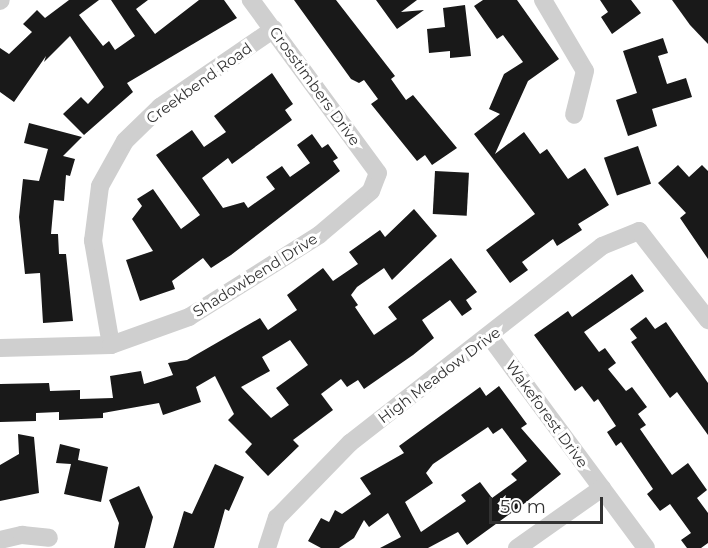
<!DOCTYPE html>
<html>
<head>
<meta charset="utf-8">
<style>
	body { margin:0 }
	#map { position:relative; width:708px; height:548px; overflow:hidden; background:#fff; font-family:Montserrat,sans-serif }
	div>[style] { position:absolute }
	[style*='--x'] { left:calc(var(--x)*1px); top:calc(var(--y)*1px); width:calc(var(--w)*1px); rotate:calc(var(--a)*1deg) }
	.building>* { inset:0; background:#191919; transform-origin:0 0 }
	.minor>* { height:18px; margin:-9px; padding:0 9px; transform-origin:9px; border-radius:9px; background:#cfcfcf }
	span { translate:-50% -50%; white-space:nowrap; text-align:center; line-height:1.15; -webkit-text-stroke:6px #fff; paint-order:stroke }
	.street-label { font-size:15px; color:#323232 }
	.scale { position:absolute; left:489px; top:497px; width:114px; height:27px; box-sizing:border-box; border:3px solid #323232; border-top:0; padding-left:8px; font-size:18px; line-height:21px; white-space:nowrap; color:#323232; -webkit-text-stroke:4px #fff; paint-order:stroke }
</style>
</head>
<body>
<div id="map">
	<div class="building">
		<i style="clip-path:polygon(69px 0,99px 0,79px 15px,103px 46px,109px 41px,115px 50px,135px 36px,111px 0,148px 0,136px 9px,155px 34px,199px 0,224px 0,237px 18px,127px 83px,133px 92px,84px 135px,63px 114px,81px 97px,88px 104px,104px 87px,70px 36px,44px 62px,46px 56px,14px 102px,0 92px,0 48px,9px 54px,32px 32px,23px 24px,37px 10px,45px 18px)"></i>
		<i style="clip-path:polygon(294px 0,336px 0,395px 76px,391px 79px,406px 100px,413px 95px,457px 148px,432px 165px,425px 155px,417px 161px,371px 104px,378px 99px,364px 80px,359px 83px,351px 79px)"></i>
		<i style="clip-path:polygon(376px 0,417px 0,401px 12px,424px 10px,397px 29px)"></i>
		<i style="clip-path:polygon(483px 0,517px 0,559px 59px,528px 81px,495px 154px,524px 132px,540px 154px,547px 149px,568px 179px,585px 168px,609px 205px,578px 224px,582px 230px,557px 246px,553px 239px,522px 262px,528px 270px,510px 283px,486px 250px,535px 214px,474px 134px,500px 114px,489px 109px,504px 74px,523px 62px,503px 35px,497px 39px,474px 6px)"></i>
		<i style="clip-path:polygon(600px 0,631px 0,641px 13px,612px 34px,601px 17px,608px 12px)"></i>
		<i style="clip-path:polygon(672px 0,708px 0,708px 44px,690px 25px)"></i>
		<i style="clip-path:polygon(465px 5px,471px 56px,450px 58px,450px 51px,429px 53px,427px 29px,445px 27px,443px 8px)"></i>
		<i style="clip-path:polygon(663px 38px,668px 53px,658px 56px,667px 84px,686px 78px,692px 97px,652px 109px,657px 126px,628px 136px,616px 100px,637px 93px,623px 51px)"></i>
		<i style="clip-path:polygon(272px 73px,293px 104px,285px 110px,292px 120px,232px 164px,228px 158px,202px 178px,223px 208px,244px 202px,248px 208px,275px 189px,266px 177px,282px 166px,290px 177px,310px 163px,297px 145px,312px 134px,322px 148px,328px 144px,338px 158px,333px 161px,340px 171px,231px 255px,211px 268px,203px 258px,172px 281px,175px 289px,140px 301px,126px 260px,153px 251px,132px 219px,142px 206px,137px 199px,153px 189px,181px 229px,200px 215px,156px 155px,192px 130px,204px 147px,226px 132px,214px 116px)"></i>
		<i style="clip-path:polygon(29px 123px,82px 137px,63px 156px,75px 159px,70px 176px,66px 175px,64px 201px,54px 200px,51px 234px,58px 234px,59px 254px,66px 254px,73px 321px,43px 323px,40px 273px,25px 274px,19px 217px,23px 179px,39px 181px,48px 149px,24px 143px)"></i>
		<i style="left:638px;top:146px;width:40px;height:36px;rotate:71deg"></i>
		<i style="clip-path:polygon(678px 165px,689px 177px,702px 165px,708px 171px,708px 259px,680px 218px,686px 213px,658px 183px)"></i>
		<i style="left:435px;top:171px;width:34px;height:43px;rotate:3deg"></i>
		<i style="clip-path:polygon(evenodd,414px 209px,437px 236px,392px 280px,384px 268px,357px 287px,351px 295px,358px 305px,355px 307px,374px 335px,397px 319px,388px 307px,451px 258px,477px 292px,466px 300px,472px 309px,462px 316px,450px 300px,422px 320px,434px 338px,413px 355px,364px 389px,358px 380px,347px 387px,341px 379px,321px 394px,333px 410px,293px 440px,299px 446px,268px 476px,245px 452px,252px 444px,228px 420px,234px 414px,215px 376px,196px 387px,201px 402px,163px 415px,159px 403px,103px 413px,103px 418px,59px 420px,59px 412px,36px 413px,36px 421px,0 422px,0 384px,49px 383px,50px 391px,80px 390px,80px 399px,113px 398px,110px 376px,141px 371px,144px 384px,173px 375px,168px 363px,187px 360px,260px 318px,268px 330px,297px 310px,287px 295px,323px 268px,333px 281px,358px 264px,349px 252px,380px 230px,385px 237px,414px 209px,290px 340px,308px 365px,276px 388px,289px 405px,271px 418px,241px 387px,270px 371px,262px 357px,290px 340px)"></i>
		<i style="clip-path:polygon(632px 274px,644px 291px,584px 332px,599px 352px,605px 348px,616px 363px,608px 369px,626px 391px,632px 387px,647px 407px,638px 414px,646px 425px,640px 429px,672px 475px,688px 463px,707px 490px,697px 498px,708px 513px,708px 543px,701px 548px,687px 548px,681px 540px,691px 533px,670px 504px,660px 511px,647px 494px,653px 489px,621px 442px,616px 446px,607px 432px,616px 426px,598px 399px,594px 402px,582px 386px,575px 391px,534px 335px,568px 311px,572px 317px)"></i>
		<i style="clip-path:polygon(646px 317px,655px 329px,666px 322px,708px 383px,708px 435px,677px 392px,670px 398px,631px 342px,637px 338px,630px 329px)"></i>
		<i style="clip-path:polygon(evenodd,499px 386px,527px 424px,521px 428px,561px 474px,525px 503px,467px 545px,458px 532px,428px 548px,380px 548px,401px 537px,388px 513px,369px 527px,364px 520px,354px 538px,339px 548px,321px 548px,308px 541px,321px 518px,329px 522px,335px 510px,342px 514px,371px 494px,360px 478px,404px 453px,399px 446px,480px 387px,486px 396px,499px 386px,488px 427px,493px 434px,502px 428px,527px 461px,511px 474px,517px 480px,492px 498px,480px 482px,461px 495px,466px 501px,421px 532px,405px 502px,433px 483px,426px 473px,433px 464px,488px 427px)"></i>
		<i style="clip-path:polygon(18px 434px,34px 437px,39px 493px,0 501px,0 465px,19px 454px)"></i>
		<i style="clip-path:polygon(60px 444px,80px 449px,78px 460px,108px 467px,101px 502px,64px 494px,71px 464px,56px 463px)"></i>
		<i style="clip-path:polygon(215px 464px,244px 477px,229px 511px,225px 509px,214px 548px,173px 548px,184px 511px,192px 514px)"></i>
		<i style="clip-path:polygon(139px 486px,153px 517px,145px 548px,114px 548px,119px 523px,109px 500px)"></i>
	</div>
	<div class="minor">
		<i style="--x:543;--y:0;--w:82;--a:59.4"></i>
		<i style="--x:585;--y:71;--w:45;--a:104"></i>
		<i style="--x:0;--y:1;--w:1;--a:-45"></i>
		<i style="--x:490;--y:337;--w:262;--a:53.5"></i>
		<i style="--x:111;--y:345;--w:106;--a:-99.8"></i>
		<i style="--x:93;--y:241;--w:55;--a:-82.7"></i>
		<i style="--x:100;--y:186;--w:51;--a:-60.9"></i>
		<i style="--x:125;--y:141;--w:49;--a:-44.2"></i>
		<i style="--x:160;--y:107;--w:138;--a:-34.4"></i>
		<i style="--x:0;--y:348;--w:111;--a:-1.5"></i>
		<i style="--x:111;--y:345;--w:83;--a:-19.7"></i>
		<i style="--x:189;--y:317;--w:154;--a:-32.2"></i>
		<i style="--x:319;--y:235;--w:68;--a:-40.2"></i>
		<i style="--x:371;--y:191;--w:19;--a:-69"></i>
		<i style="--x:378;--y:173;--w:215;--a:-126.3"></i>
		<i style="--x:0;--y:540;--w:23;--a:-13"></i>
		<i style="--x:22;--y:535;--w:27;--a:6"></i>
		<i style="--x:267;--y:548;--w:32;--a:-72"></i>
		<i style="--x:277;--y:518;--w:105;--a:-45.8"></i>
		<i style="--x:350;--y:443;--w:320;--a:-38"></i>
		<i style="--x:602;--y:246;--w:40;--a:-22"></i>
		<i style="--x:639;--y:231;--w:113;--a:52.2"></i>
		<i style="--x:517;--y:548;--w:104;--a:-35.2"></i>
	</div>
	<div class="street-label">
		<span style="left:199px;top:83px;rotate:-36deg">Creekbend Road</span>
		<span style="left:315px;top:86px;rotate:54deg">Crosstimbers Drive</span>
		<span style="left:255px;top:275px;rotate:-32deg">Shadowbend Drive</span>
		<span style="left:439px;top:375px;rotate:-37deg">High Meadow Drive</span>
		<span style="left:547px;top:414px;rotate:54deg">Wakeforest Drive</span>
	</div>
	<div class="scale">50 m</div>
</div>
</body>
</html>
